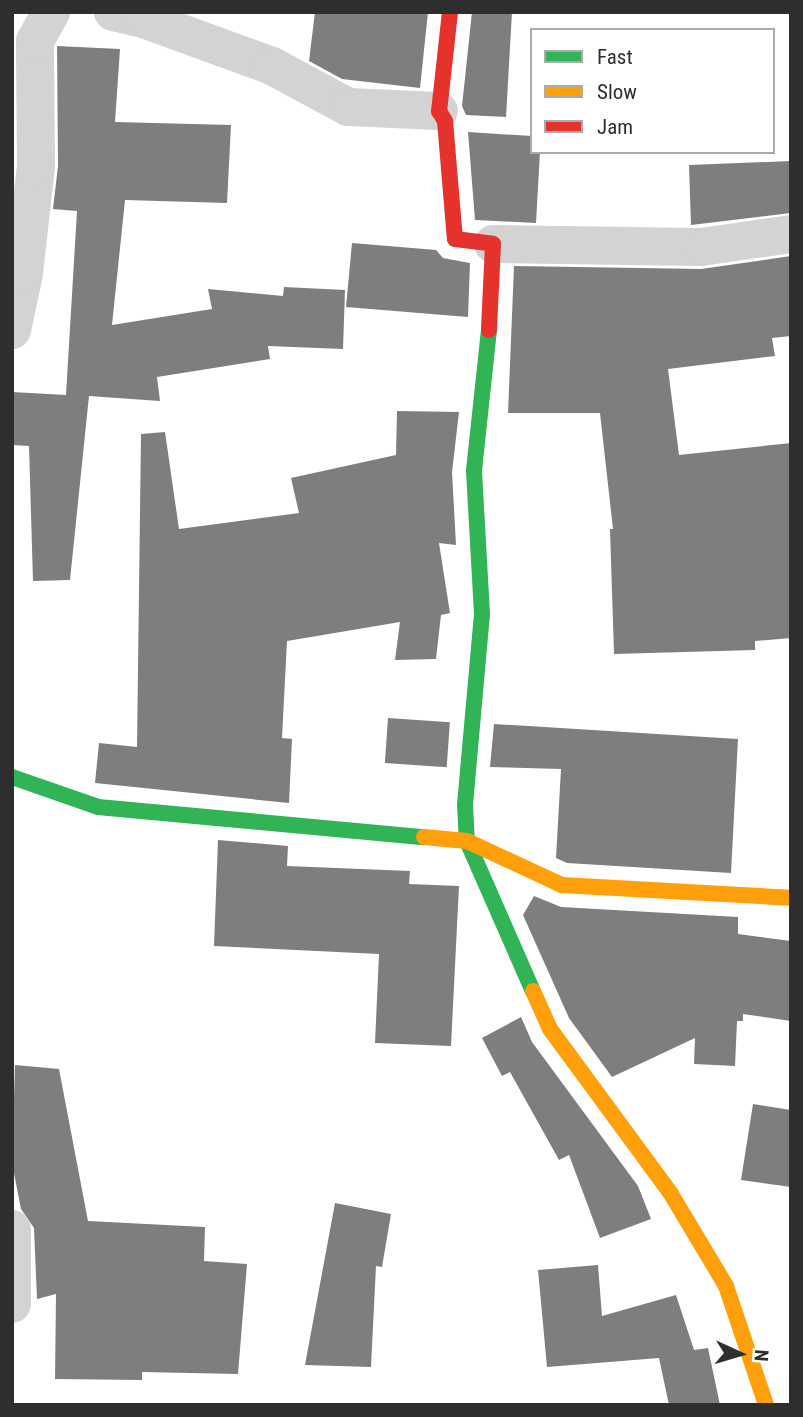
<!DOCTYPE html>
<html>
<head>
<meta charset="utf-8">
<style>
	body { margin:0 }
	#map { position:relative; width:803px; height:1417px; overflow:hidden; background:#fff; font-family:"Roboto Condensed",sans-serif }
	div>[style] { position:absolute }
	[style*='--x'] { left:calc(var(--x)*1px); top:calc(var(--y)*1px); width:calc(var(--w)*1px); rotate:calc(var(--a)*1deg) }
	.building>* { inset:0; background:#7e7e7e; transform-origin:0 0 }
	.street>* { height:38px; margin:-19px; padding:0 19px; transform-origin:19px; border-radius:19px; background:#d3d3d3 }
	.fast>* { height:16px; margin:-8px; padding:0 8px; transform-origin:8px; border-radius:8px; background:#30b455 }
	.slow>* { height:16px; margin:-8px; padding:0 8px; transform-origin:8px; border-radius:8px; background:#ff9f0a }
	.jam>* { height:16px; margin:-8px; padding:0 8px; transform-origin:8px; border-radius:8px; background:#e5322d }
	span { translate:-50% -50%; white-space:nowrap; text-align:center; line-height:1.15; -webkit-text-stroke:7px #fff; paint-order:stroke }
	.frame { position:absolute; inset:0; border:14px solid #2e2e2e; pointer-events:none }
	.legend { position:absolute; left:530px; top:28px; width:245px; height:126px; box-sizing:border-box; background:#fff; border:2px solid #ababab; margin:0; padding:9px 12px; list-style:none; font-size:21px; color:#2e2e2e }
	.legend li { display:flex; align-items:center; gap:14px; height:35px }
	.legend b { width:35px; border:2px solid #ababab }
	.north { position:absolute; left:705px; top:1319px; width:70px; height:70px; -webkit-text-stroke:5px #fff; paint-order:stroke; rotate:94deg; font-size:19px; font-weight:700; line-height:28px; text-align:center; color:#2e2e2e }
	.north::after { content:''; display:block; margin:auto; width:24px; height:32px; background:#2e2e2e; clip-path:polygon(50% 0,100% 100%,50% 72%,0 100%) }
</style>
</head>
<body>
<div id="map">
	<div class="building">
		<i style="clip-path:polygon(315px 12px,428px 12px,420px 88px,342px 79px,309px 61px)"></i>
		<i style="clip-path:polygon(472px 12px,512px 12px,506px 117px,466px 115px,462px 106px)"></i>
		<i style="clip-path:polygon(12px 45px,14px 165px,12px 181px)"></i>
		<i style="clip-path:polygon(57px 46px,120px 49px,115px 122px,231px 125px,227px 203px,125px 200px,112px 325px,212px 309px,208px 289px,283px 296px,284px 287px,345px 290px,343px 349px,268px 346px,270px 359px,157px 377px,160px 401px,89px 396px,70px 580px,33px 581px,29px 446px,12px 445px,12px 392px,66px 395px,77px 211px,53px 209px,58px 166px)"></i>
		<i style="clip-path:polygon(468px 132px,532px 136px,532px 152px,540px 152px,536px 223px,475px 220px)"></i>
		<i style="clip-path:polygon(791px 161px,791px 213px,691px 225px,689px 165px)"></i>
		<i style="clip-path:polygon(352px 243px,436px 250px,443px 258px,470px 263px,468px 317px,346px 307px)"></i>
		<i style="clip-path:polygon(791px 256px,791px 336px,772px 338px,775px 356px,668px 369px,679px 455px,791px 443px,791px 638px,755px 641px,755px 650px,614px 654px,610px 529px,613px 529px,600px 413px,508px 413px,514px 266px,701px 269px)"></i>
		<i style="clip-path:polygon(397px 411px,459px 412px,452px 472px,456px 545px,439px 543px,450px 613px,441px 615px,436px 659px,395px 660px,400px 622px,287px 641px,282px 738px,292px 739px,289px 803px,95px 783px,99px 743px,137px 747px,141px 434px,165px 432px,179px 529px,299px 513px,291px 478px,396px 455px)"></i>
		<i style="left:388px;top:718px;width:62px;height:45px;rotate:4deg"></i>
		<i style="clip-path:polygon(494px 724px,738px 739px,731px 873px,567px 863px,556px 858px,561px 769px,490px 767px)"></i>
		<i style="clip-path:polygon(218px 840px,288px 846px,287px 866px,410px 871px,409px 884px,459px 886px,451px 1046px,375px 1043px,379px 954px,214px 946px)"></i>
		<i style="clip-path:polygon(534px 896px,561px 907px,738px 917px,738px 934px,791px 941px,791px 1021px,743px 1014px,743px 1021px,737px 1021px,735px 1066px,694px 1064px,695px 1038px,612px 1077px,569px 1018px,523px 915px)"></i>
		<i style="clip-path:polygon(521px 1017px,532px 1042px,638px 1186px,651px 1219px,600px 1238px,569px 1155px,559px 1160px,510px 1072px,502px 1076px,482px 1038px)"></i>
		<i style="clip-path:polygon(15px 1065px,59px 1069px,88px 1221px,205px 1227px,204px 1261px,247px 1264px,238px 1374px,142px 1372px,142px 1380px,55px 1379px,56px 1294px,37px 1299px,34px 1228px,21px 1209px,12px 1163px)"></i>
		<i style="clip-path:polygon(753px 1104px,791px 1110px,791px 1187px,741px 1180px)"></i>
		<i style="clip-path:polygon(335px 1203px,391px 1214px,382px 1267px,376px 1266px,371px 1367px,305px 1365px)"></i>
		<i style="clip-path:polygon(598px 1265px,602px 1316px,676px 1295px,694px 1350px,708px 1348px,720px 1405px,669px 1405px,659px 1358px,547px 1367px,538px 1270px)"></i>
	</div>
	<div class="street">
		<i style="--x:113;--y:12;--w:31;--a:13"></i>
		<i style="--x:143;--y:19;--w:137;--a:20"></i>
		<i style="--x:272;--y:66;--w:86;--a:28.3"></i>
		<i style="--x:348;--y:107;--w:91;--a:2.5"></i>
		<i style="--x:493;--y:244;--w:208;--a:0.8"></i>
		<i style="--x:701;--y:247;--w:91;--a:-8.2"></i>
		<i style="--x:12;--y:330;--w:58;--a:-78.1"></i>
		<i style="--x:24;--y:273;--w:108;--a:-83.6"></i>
		<i style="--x:36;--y:166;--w:125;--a:-90.5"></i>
		<i style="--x:35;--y:41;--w:33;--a:-61"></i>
		<i style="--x:12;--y:1229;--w:75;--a:90"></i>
	</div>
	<div class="fast">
		<i style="--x:489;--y:330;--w:142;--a:96.1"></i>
		<i style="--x:474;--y:471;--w:143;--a:86.8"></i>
		<i style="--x:482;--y:614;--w:192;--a:95.1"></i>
		<i style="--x:465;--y:805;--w:36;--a:87"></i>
		<i style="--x:467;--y:841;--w:164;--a:66.3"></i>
		<i style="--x:12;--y:777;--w:91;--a:19.2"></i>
		<i style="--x:98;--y:807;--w:327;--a:5.3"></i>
	</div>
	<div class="slow">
		<i style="--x:424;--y:837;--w:43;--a:5.3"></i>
		<i style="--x:467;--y:841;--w:105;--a:24.9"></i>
		<i style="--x:562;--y:885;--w:229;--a:3.2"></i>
		<i style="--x:533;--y:991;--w:42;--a:65.9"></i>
		<i style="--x:550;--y:1029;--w:205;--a:53.7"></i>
		<i style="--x:671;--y:1194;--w:107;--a:59.1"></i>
		<i style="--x:726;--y:1286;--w:126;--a:71.4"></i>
	</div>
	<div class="jam">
		<i style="--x:450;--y:12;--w:100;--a:96.3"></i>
		<i style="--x:439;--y:111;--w:12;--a:59"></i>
		<i style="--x:445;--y:121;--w:118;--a:85.2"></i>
		<i style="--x:455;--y:239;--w:38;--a:7"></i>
		<i style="--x:493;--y:244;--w:86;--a:92.7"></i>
	</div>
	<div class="frame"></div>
	<ul class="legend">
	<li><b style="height:9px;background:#30b455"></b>Fast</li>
	<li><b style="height:9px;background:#ff9f0a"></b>Slow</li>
	<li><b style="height:9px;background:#e5322d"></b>Jam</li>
	</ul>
	<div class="north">N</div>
</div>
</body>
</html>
